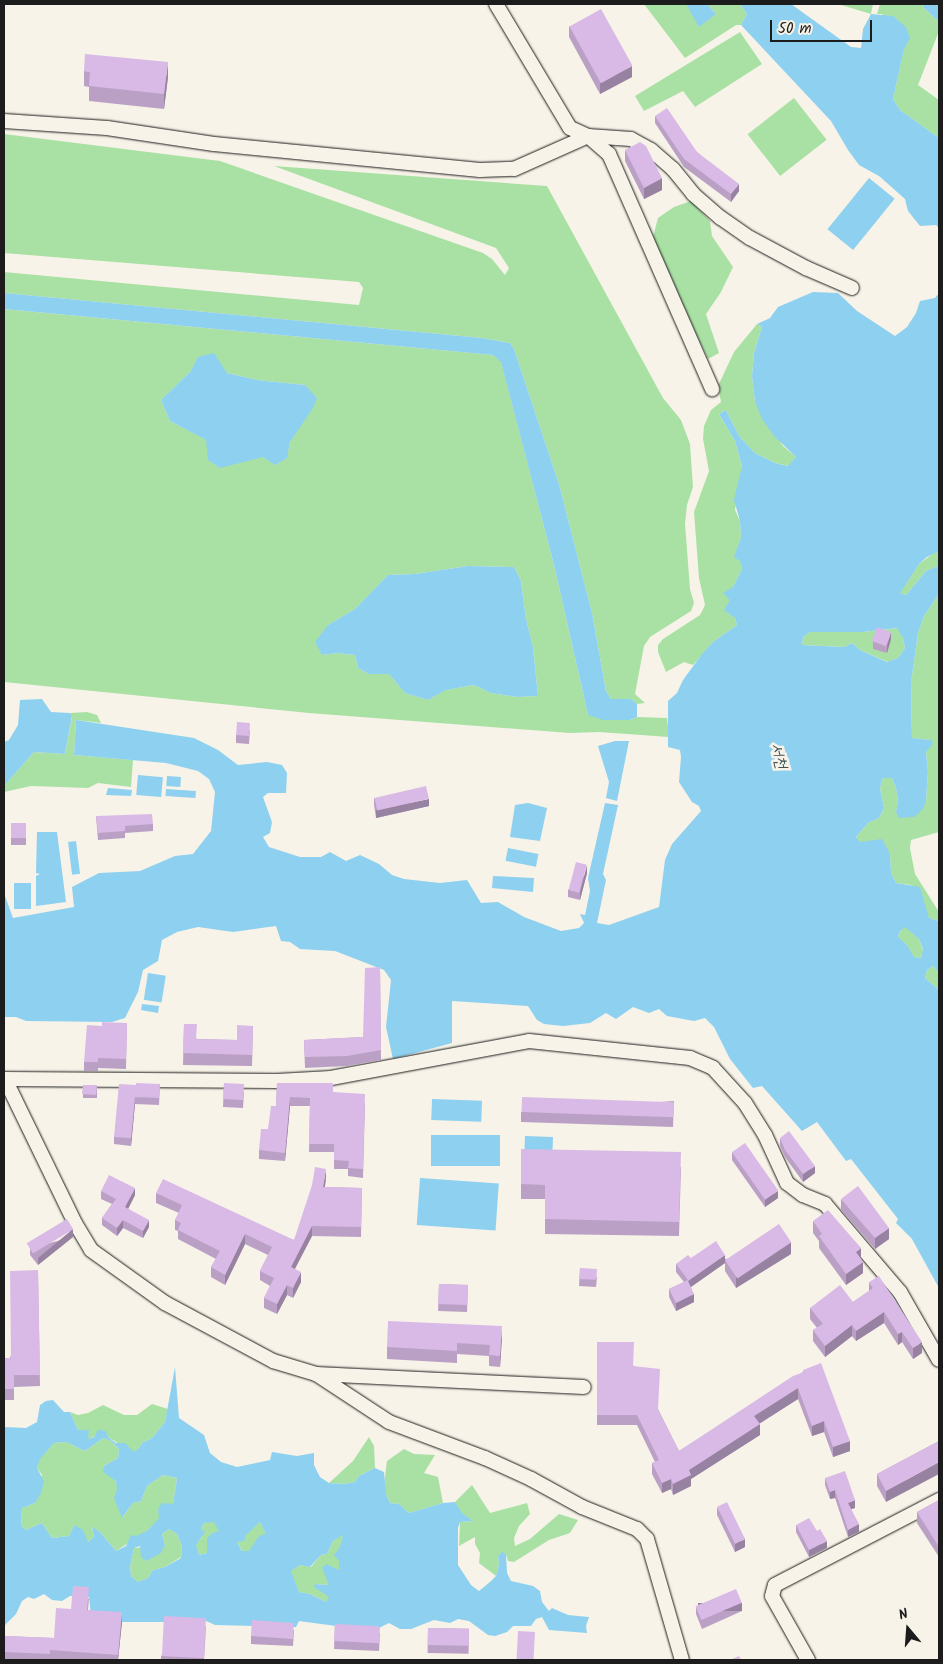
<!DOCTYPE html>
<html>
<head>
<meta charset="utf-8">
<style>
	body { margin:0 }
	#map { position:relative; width:943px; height:1664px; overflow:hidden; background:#f7f3e8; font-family:Kalam,"Poor Story",sans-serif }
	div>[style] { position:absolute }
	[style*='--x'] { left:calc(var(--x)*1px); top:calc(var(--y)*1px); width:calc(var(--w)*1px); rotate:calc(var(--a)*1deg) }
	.green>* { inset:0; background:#a9e1a5; transform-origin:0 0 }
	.water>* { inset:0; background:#8ed0ef; transform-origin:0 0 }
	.roads { filter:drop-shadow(0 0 1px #1c1c1c) drop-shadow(0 0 1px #1c1c1c) }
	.minor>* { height:14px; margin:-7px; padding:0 7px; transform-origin:7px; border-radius:7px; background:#f7f3e8 }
	.wall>* { inset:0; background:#bba0c6; transform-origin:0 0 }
	.shaded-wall>* { inset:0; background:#9882a1; transform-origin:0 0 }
	.building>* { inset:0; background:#d9bae6; transform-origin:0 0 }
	span { translate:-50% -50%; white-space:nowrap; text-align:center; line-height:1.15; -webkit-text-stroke:5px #f7f3e8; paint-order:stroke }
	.water-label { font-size:16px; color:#3e525b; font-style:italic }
	.frame { position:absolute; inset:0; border:5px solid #1c1c1c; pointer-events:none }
	.north { position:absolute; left:883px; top:1604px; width:50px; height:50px; -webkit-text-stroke:4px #f7f3e8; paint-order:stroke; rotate:342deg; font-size:14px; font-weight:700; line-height:20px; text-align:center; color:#1c1c1c }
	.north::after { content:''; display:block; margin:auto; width:18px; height:22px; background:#1c1c1c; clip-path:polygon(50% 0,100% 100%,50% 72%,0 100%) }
	.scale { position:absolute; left:770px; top:20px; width:102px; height:22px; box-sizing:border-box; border:2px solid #1c1c1c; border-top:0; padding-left:6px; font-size:15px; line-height:18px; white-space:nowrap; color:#1c1c1c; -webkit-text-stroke:4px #f7f3e8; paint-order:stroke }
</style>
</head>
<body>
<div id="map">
	<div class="green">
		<i style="clip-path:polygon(644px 4px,686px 4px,691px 9px,716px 14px,707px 4px,740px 4px,747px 14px,741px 25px,736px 25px,685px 58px)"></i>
		<i style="clip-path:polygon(838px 4px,873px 4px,871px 14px)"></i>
		<i style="clip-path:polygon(880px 4px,924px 4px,924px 8px,939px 22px,939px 31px,918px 85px,939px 100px,939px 138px,900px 110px,893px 99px,904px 48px,882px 14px,877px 14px)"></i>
		<i style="clip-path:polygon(740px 32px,762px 64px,695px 107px,683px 91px,644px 111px,635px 96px)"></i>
		<i style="left:794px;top:98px;width:53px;height:59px;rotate:52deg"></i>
		<i style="clip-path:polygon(4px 134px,220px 161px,483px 253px,492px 259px,505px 275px,509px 268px,496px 248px,274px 166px,547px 186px,663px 398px,681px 420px,690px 444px,693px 487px,687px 505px,685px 524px,690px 589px,694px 603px,691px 611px,650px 637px,644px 646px,635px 694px,645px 703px,637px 704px,631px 699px,611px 699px,606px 691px,592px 613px,559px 484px,514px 349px,510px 343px,482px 338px,4px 293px,4px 272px,359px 305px,363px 288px,359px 282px,4px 253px)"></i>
		<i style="clip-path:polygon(691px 201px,710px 221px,712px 236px,733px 267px,721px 292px,706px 314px,719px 353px,708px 359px,652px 241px,658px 218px,674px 207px)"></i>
		<i style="clip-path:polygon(evenodd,4px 309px,493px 355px,501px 361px,554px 565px,588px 715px,630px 720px,637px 717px,667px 718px,669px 737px,599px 732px,570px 733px,309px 713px,4px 682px,4px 309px,191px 371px,227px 373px,257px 380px,305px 385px,299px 427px,290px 442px,286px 458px,263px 457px,245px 460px,170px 421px,161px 400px,191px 371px,4px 309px,468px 566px,514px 567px,521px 581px,526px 619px,533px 647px,538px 696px,517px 697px,491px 693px,474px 685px,445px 690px,428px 700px,405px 693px,389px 674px,369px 674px,358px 668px,355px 655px,337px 653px,322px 655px,328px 625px,355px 609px,388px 575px,415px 574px,468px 566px)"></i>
		<i style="clip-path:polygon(757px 324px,762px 327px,754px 353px,752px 376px,755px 402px,783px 446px,796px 457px,789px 466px,775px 463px,755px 453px,739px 436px,726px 410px,719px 414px,735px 441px,742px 466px,735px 510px,740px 521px,741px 538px,738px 547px,742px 569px,733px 587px,730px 600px,737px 625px,713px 642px,693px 665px,684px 662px,666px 672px,658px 652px,658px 645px,663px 639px,700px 615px,705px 605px,699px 578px,694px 512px,709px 471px,703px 439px,704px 426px,711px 410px,721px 402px,718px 386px,734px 352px)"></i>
		<i style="clip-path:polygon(938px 550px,938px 566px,926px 571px,906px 595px,899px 593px,919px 564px)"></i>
		<i style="clip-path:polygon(939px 594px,939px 832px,911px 840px,910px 848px,915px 874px,939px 912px,939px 921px,929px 918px,911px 885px,896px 883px,891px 873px,890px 854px,859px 842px,856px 837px,868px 823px,879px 818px,884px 808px,880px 788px,883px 778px,892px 778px,896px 788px,898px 801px,896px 812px,926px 802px,928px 771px,926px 752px,930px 740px,912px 738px,911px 683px,918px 633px,924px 616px)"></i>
		<i style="clip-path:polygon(898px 628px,903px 638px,905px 648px,898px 658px,888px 662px,860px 650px,852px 643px,844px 647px,802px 645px,803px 637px,810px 632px,863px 632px)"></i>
		<i style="clip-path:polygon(87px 712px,97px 715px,101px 723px,76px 720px,74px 755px,133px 760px,131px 787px,98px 783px,88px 788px,31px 786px,4px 792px,4px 786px,34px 752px,65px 754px,72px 717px,70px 713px)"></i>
		<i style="clip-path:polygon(905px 926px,919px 939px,923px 950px,921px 958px,914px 957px,909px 952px,907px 945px,898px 938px,900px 931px)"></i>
		<i style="clip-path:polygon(933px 966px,939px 973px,939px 990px,925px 978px,927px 970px)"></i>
		<i style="clip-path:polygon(152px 1404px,168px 1409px,165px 1422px,152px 1438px,142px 1443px,139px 1448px,134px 1453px,108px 1437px,105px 1431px,87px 1440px,88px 1430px,78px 1430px,70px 1412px,78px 1415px,88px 1413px,103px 1405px,124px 1415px,137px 1415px)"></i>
		<i style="clip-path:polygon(369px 1437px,374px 1446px,375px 1468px,359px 1476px,355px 1482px,343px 1484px,329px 1483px,353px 1461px)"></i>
		<i style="clip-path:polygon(103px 1438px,111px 1441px,119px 1449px,118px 1458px,104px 1466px,116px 1481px,123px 1517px,133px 1503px,141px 1501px,147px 1486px,163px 1475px,177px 1478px,173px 1504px,158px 1509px,160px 1518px,147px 1531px,116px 1551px,99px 1531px,92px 1528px,94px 1537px,88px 1542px,74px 1525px,69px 1536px,52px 1538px,42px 1523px,26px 1530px,21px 1525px,22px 1508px,35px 1503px,42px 1475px,37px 1468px,39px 1459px,54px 1443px,66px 1442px,85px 1451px)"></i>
		<i style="clip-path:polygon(404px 1449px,414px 1454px,435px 1455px,424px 1473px,438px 1477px,443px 1503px,409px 1513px,399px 1504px,390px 1503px,386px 1494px,384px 1484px,387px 1461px)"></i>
		<i style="clip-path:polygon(472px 1485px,490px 1513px,527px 1503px,530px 1514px,519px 1526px,514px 1538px,515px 1546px,530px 1539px,559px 1514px,578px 1520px,570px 1533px,549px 1540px,514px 1562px,508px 1561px,506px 1554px,498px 1556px,499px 1564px,496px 1576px,479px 1563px,480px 1553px,475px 1544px,475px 1537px,459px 1546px,460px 1522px,473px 1521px,461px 1513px,455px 1502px)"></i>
		<i style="clip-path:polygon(214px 1521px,220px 1531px,207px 1545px,207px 1553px,199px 1555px,195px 1545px,202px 1537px,201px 1529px,204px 1523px)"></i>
		<i style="clip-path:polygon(260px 1522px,267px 1534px,249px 1551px,243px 1552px,237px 1542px,244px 1540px,245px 1535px)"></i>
		<i style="clip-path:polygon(169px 1529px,177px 1534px,182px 1546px,181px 1557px,165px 1567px,153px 1570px,148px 1578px,138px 1582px,131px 1576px,130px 1566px,134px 1548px,165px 1545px,162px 1534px)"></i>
		<i style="clip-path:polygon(343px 1534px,339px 1571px,329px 1585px,316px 1584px,323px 1593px,330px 1597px,326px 1602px,310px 1594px,299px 1592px,290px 1571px,300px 1565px,311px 1567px,321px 1555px,327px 1554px,333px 1541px)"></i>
	</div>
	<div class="water">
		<i style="clip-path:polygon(686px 4px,707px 4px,716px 14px,699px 27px)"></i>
		<i style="clip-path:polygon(740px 4px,791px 4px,851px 47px,861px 48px,863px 29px,871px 14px,893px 16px,906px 27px,910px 38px,904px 49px,893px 99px,900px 110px,939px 138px,939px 228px,936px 225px,920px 226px,908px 211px,905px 199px,879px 176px,859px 165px,848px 150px,831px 121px,741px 25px,747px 14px)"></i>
		<i style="clip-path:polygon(924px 4px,939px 5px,939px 22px,924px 8px)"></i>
		<i style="left:869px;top:178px;width:33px;height:66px;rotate:39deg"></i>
		<i style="clip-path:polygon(evenodd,813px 292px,838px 293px,857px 311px,895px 336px,907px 327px,916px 313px,920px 301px,935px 298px,939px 293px,939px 551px,927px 557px,919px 564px,900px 593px,906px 595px,926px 571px,938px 566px,939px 563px,939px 594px,924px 616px,918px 633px,911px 683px,912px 738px,931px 740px,933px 744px,926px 752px,928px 771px,926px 802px,922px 810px,914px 817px,899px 818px,896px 812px,898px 801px,896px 788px,892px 778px,883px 778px,880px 788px,884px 808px,879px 818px,868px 823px,856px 837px,860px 842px,882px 839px,890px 854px,891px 873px,896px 883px,920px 887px,929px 918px,939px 921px,939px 973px,933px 966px,927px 970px,925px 978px,939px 990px,939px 1288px,912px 1239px,896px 1223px,898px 1219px,851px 1159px,846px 1161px,817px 1122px,802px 1131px,762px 1086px,753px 1088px,730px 1059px,714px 1027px,705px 1018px,694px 1021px,667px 1016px,659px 1009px,649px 1013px,633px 1007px,616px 1019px,606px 1013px,590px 1023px,563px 1026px,544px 1024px,537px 1020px,528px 1006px,452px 1001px,452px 1043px,393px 1059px,386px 1027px,391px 980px,384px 970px,335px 951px,300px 949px,290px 942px,281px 941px,276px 926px,233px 932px,198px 927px,177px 932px,162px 940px,158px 961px,143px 970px,138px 992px,125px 1018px,112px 1022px,26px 1021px,16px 1017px,4px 1017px,4px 893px,13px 918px,74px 907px,72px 887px,99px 873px,140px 871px,175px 856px,193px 854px,211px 831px,215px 792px,209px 779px,198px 771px,166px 763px,74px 755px,76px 720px,194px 738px,218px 750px,238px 765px,267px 762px,282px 765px,287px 773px,286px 793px,268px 793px,263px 797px,272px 822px,270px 833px,263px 837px,269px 847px,300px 857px,321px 857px,330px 852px,346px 861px,360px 855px,379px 864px,392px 875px,404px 879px,440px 883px,467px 880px,481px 903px,498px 902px,524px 917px,561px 931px,579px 928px,584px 923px,580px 914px,585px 915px,590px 891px,588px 878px,605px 803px,618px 805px,603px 874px,606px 880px,597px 923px,609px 925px,659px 907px,665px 860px,672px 844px,701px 811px,699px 806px,692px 802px,679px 782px,681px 757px,680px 750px,668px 747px,668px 701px,677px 693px,683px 680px,702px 654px,713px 642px,737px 625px,735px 618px,724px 610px,730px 600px,723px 593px,733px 587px,742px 569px,740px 561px,734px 557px,741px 538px,740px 521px,734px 500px,742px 466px,735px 441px,719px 414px,726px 410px,739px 436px,755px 453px,775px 463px,788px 466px,796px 457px,774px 436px,762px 419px,755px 402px,752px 376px,754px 353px,762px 327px,757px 324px,770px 318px,778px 307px,813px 292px,897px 628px,903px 638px,905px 648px,898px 658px,887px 662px,860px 650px,852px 643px,844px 647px,802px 645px,803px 637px,810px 632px,863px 632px,897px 628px,813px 292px,905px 927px,919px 939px,923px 949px,921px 958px,914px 957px,907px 945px,898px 937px,900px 931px,905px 927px)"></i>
		<i style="clip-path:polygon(4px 293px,482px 338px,510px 343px,514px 349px,559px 484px,592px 613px,606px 691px,611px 699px,631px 699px,637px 704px,637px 717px,630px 720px,603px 720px,588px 715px,554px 565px,501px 362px,493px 355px,4px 309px)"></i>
		<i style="clip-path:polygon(214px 353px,227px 373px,257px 380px,305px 385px,317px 398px,313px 408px,290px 442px,287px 458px,275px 465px,263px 457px,220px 468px,208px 460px,206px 440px,170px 421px,161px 400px,191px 371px,198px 357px)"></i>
		<i style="clip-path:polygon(468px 566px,514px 567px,521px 581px,526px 619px,533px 647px,538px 696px,517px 697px,491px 693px,474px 685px,446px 690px,428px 700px,405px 693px,389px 674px,369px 674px,358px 668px,355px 655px,337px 653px,322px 655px,315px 642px,328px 625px,355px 609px,388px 575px,415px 574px)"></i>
		<i style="clip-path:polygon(42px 699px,51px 712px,70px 713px,72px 716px,65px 754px,34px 752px,4px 786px,4px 742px,9px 740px,18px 725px,20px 700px)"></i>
		<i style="clip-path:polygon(615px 741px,629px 741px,617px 801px,606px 798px,609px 782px,598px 746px)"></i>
		<i style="left:138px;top:775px;width:25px;height:20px;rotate:5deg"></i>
		<i style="left:167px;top:776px;width:14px;height:10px;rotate:4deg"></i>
		<i style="clip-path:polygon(108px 788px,132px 790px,131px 796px,106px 795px)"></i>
		<i style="left:166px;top:789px;width:30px;height:7px;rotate:4deg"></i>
		<i style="clip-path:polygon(528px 803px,547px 808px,540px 841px,510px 837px,515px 805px)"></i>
		<i style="clip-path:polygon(37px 832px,57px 832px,66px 902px,36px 906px,36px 876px,40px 874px,36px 873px)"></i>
		<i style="left:76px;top:841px;width:33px;height:8px;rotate:83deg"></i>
		<i style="left:508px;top:848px;width:31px;height:13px;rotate:11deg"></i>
		<i style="clip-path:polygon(493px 876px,534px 878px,533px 892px,492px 888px)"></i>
		<i style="left:14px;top:883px;width:17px;height:26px"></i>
		<i style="left:148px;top:973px;width:18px;height:27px;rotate:9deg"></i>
		<i style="clip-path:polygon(142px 1004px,159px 1006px,158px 1013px,141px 1010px)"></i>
		<i style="left:432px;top:1099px;width:50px;height:21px;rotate:2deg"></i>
		<i style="left:431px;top:1135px;width:69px;height:31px"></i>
		<i style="left:525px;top:1136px;width:28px;height:27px;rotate:2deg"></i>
		<i style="left:420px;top:1178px;width:79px;height:47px;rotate:4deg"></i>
		<i style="clip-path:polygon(evenodd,175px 1367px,179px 1418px,204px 1435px,210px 1453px,221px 1462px,237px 1467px,270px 1460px,272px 1452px,297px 1456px,314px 1453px,314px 1465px,320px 1477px,329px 1483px,343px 1484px,355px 1482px,359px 1476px,375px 1468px,384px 1472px,386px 1494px,390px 1503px,399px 1504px,409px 1513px,443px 1503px,455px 1502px,462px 1513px,473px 1521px,460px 1522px,458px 1528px,458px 1565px,471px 1585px,479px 1591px,490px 1582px,496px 1576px,499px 1564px,498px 1556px,502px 1552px,506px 1554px,507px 1573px,511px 1581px,533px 1586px,540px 1591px,542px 1602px,549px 1611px,552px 1608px,568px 1615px,589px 1617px,586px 1626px,587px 1633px,549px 1630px,542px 1617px,536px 1619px,531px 1626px,513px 1626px,507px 1632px,495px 1636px,488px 1635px,469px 1621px,458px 1619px,450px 1623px,434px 1620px,411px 1629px,400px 1629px,389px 1623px,373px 1631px,299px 1621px,296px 1627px,215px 1625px,202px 1619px,196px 1622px,120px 1622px,91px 1616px,89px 1597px,70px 1596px,62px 1601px,52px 1600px,44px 1594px,34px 1599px,28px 1597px,22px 1601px,16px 1614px,4px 1626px,4px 1427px,26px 1428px,37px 1422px,40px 1405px,46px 1401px,53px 1400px,64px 1412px,70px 1412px,78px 1430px,89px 1430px,88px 1439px,94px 1437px,98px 1430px,106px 1431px,108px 1437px,116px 1443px,125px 1443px,134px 1452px,139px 1448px,142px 1443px,152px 1438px,165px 1422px,175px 1367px,103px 1438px,111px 1441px,119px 1449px,118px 1458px,104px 1466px,103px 1472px,116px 1481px,117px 1489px,114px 1498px,122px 1518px,133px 1503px,141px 1501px,147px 1486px,163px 1475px,177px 1478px,173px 1504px,162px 1503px,158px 1509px,159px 1518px,147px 1531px,136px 1536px,131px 1535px,126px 1546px,116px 1551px,99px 1531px,92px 1527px,94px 1537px,88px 1542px,83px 1530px,74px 1525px,69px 1536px,52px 1538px,42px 1523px,26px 1530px,21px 1525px,22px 1508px,35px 1503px,41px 1493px,44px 1481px,37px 1468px,40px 1459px,54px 1443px,66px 1442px,85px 1451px,103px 1438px,175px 1367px,214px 1522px,219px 1531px,211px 1534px,207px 1539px,207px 1553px,199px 1555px,196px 1545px,205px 1532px,201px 1529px,204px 1523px,214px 1522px,175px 1367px,260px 1522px,266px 1534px,259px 1536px,249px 1551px,242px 1551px,237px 1542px,244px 1541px,246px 1535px,260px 1522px,175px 1367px,169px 1529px,177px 1534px,182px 1546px,181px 1558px,165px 1567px,153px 1570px,148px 1578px,138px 1582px,131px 1576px,130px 1566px,134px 1548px,140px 1546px,141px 1557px,146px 1561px,161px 1553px,165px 1545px,162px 1534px,169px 1529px,175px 1367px,343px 1535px,340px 1547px,334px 1555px,339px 1561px,339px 1570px,326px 1564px,322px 1568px,329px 1585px,315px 1584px,314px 1587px,329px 1597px,326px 1602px,310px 1594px,299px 1592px,291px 1571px,300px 1565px,310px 1567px,321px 1555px,327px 1554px,333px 1541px,343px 1535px)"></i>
	</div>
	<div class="roads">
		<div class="minor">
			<i style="--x:496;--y:4;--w:144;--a:59.2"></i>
			<i style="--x:570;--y:128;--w:20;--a:24"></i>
			<i style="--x:588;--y:136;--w:28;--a:41"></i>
			<i style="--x:609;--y:154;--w:257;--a:66.3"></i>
			<i style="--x:4;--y:121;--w:103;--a:3.9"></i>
			<i style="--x:107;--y:128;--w:108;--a:8.5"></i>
			<i style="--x:214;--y:144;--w:267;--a:5.6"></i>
			<i style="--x:480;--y:170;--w:34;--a:-2"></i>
			<i style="--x:514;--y:169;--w:81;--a:-24"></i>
			<i style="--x:588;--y:136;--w:43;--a:4"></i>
			<i style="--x:631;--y:139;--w:23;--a:29"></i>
			<i style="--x:651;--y:150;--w:29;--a:41"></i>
			<i style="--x:673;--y:169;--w:32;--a:51"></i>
			<i style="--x:693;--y:194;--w:37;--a:41"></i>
			<i style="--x:721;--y:218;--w:35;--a:35"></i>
			<i style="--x:750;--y:238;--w:64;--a:28.2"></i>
			<i style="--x:806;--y:268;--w:50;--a:23.5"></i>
			<i style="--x:4;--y:1079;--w:273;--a:0.4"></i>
			<i style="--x:277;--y:1081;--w:54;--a:-3.2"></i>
			<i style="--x:331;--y:1078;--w:201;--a:-10.6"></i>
			<i style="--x:529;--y:1041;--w:162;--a:6"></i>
			<i style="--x:690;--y:1058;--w:25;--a:23"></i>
			<i style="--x:713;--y:1068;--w:47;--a:47.6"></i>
			<i style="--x:745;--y:1103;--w:38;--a:58"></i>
			<i style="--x:765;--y:1135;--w:53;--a:65.4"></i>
			<i style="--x:787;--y:1183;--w:20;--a:37"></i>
			<i style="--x:803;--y:1195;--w:24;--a:22"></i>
			<i style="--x:825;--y:1204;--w:116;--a:49.6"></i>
			<i style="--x:900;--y:1292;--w:78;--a:60.2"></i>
			<i style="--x:5;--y:1079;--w:160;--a:64.1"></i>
			<i style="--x:75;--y:1223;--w:31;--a:59"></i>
			<i style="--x:91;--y:1250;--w:91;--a:35.6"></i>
			<i style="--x:165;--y:1303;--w:123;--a:28.2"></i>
			<i style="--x:273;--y:1361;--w:45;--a:16.8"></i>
			<i style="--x:316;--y:1374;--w:268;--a:2.8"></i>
			<i style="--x:316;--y:1374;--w:87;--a:33.3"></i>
			<i style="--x:389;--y:1422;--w:103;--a:20.6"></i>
			<i style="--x:485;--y:1458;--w:51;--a:24.5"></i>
			<i style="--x:531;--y:1479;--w:58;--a:28.8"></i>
			<i style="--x:582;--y:1507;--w:59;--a:21.8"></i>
			<i style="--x:637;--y:1529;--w:14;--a:45"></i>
			<i style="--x:647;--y:1539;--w:126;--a:73.9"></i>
			<i style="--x:808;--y:1660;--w:73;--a:-119.4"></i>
			<i style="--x:772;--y:1596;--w:11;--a:-75"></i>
			<i style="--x:775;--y:1585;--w:185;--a:-27.4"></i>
		</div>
	</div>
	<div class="wall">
		<i style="clip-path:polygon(569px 26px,632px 77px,600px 94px,569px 37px)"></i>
		<i style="clip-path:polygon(84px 71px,168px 77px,164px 109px,89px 101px,89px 87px,84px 86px)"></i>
		<i style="clip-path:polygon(655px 116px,697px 152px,739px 191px,731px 202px,684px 167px,655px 123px)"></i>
		<i style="clip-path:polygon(625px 150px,662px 190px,644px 199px,625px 161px)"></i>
		<i style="clip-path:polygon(891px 639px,887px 653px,873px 649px,873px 641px)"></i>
		<i style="clip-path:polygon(250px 730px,249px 744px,236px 743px,236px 735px)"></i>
		<i style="clip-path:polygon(374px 798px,429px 806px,376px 818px,374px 805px)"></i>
		<i style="clip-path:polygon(96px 816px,153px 824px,153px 831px,125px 833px,125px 838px,98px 840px)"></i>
		<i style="left:11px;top:823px;width:15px;height:22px"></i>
		<i style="clip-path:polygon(587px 873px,580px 900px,568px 897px,568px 890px)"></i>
		<i style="clip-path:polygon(380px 967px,381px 1060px,347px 1066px,305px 1068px,304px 1040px,363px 1037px)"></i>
		<i style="clip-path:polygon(127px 1023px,126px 1069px,98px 1068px,98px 1071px,84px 1071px,84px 1062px,102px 1026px)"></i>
		<i style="clip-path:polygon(184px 1024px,197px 1039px,237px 1040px,253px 1026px,252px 1066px,183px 1065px)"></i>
		<i style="clip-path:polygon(224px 1083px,244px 1092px,243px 1108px,223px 1107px)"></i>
		<i style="clip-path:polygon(277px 1083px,333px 1092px,365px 1103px,363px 1178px,348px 1176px,348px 1169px,334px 1169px,334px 1152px,309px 1152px,310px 1106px,290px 1106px,285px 1161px,259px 1159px,259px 1150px,268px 1129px,276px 1106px)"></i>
		<i style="clip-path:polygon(160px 1084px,159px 1105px,135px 1104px,131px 1146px,114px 1144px,114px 1137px,136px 1085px)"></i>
		<i style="left:83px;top:1085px;width:14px;height:13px"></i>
		<i style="clip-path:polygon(674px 1101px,673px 1127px,521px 1122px,521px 1112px)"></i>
		<i style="clip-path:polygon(780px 1138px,815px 1173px,803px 1182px,785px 1157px,780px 1146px)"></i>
		<i style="clip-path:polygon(732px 1152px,778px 1198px,765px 1207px,732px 1160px)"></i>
		<i style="clip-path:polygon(681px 1167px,679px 1236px,545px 1234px,545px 1199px,521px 1199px,521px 1184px)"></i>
		<i style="clip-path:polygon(326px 1178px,325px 1187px,362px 1188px,361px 1237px,312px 1236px,295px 1269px,301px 1282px,293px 1298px,287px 1295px,277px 1314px,264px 1308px,264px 1298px,270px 1286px,260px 1280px,260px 1271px,268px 1255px,245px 1244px,225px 1285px,211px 1277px,211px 1267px,216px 1259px,178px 1239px,178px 1231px,175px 1230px,175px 1220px,179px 1213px,156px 1203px,156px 1193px,294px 1240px)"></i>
		<i style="clip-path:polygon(101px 1191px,135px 1195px,128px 1209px,149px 1227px,143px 1238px,123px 1228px,117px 1236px,102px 1225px,102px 1218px,112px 1204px,101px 1199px)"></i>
		<i style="clip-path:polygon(841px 1199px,889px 1239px,875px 1249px,841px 1210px)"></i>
		<i style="clip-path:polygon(813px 1221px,861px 1259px,863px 1273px,846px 1285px,819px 1248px,819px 1241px,813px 1233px)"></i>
		<i style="clip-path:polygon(73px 1237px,38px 1265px,30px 1255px,30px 1248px)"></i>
		<i style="clip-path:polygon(791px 1254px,736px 1288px,725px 1271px,725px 1263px,691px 1287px,694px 1302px,676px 1311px,669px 1297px,669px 1289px,684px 1282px,676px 1272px,676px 1264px,691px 1258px,725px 1259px)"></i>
		<i style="clip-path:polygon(580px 1268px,597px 1277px,596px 1287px,579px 1286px)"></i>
		<i style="clip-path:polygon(38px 1270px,40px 1386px,14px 1387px,14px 1400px,4px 1400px,4px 1358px,10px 1358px)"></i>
		<i style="clip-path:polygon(869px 1282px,922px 1353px,913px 1359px,902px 1342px,898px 1345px,884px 1323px,856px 1341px,852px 1336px,825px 1357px,813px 1341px,813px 1330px,817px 1328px,810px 1319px,810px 1308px,853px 1302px,869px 1291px)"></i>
		<i style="left:439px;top:1284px;width:29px;height:27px;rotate:2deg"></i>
		<i style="clip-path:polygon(502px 1337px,500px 1367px,489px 1366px,489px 1356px,457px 1354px,457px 1363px,387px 1359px,387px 1347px)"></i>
		<i style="clip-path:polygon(597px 1342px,634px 1366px,659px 1411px,679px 1451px,803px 1372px,803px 1370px,850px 1451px,833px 1457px,824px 1432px,812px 1436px,798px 1399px,759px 1424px,760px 1435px,691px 1479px,691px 1486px,673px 1495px,671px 1489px,662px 1493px,652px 1474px,652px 1463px,655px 1462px,637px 1425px,597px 1425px)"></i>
		<i style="clip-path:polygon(939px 1441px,886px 1502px,877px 1486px,877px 1474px)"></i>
		<i style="clip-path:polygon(825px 1478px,855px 1508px,851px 1509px,859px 1532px,848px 1537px,835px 1498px,830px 1499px,825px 1485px)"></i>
		<i style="clip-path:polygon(939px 1500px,939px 1557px,917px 1523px,917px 1512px)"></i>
		<i style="clip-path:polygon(717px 1507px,745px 1547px,735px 1552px,717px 1515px)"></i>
		<i style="clip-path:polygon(796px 1525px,827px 1548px,809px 1557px,796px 1532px)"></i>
		<i style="clip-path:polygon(89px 1598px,88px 1610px,122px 1622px,118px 1660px,4px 1660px,4px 1636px,54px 1638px,71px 1609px)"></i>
		<i style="clip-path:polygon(696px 1607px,742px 1611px,702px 1629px,696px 1614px)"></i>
		<i style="clip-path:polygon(335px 1624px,380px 1633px,379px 1651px,334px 1649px)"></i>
		<i style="clip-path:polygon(206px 1626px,204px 1660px,161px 1660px,161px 1656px)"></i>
		<i style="left:428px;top:1628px;width:41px;height:25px;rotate:1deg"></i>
		<i style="clip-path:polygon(294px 1630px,293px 1646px,251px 1644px,251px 1636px)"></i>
	</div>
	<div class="shaded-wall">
		<i style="clip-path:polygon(168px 62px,168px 77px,164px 109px,164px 94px)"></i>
		<i style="clip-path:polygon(632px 66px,632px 77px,600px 94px,600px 83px)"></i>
		<i style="clip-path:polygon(662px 178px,662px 190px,644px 199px,644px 188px)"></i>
		<i style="clip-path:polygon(739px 184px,739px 191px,731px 202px,731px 194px)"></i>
		<i style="clip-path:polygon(891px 632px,891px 639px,887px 653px,887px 646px)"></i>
		<i style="clip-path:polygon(429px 799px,429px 806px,376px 818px,376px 810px)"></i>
		<i style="clip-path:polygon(587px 865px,587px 873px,580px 900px,580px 892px)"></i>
		<i style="clip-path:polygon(135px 1097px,135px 1104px,131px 1146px,131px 1138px)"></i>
		<i style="clip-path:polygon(290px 1097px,290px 1106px,285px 1161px,285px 1153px)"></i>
		<i style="clip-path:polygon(815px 1166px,815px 1173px,803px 1182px,803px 1174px)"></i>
		<i style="clip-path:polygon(326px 1169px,326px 1178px,323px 1197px,323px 1187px)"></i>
		<i style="clip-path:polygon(135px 1188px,135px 1195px,125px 1215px,125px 1207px)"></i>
		<i style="clip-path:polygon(778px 1191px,778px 1198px,765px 1207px,765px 1199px)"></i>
		<i style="clip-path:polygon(123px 1220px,123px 1228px,117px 1236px,117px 1228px)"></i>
		<i style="clip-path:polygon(149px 1220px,149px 1227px,143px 1238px,143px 1231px)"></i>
		<i style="clip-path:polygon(312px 1226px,312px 1236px,291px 1276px,291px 1267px)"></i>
		<i style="clip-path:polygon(889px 1228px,889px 1239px,875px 1249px,875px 1238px)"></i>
		<i style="clip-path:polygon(73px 1229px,73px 1237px,38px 1265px,38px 1258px)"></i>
		<i style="clip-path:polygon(245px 1234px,245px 1244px,225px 1285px,225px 1275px)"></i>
		<i style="clip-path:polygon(791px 1242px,791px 1254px,736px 1288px,736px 1277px)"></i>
		<i style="clip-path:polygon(861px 1248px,861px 1259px,856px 1252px)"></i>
		<i style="clip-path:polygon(725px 1255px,725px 1263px,688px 1289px,688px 1281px)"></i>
		<i style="clip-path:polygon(863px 1262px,863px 1273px,846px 1285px,846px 1274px)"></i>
		<i style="clip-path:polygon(301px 1272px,301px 1282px,293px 1298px,293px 1288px)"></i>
		<i style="clip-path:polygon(287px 1285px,287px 1295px,277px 1314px,277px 1304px)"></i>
		<i style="clip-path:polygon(694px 1294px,694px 1302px,676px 1311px,676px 1303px)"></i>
		<i style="clip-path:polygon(884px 1312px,884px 1323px,856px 1341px,856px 1331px)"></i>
		<i style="clip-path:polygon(852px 1325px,852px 1336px,825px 1357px,825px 1346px)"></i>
		<i style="clip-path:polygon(502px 1326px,502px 1337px,500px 1367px,500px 1356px)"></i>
		<i style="clip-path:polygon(902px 1332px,902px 1342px,898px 1345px,898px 1334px)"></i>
		<i style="clip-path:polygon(922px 1342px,922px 1353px,913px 1359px,913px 1348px)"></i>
		<i style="clip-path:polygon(798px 1388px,798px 1399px,754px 1427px,754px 1416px)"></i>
		<i style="clip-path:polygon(824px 1421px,824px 1432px,812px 1436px,812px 1426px)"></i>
		<i style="clip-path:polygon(760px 1424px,760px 1435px,691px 1479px,691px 1486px,673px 1495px,673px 1484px,689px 1470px)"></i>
		<i style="clip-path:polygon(850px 1441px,850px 1451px,833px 1457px,833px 1447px)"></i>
		<i style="clip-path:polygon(939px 1462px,939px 1474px,886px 1502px,886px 1491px)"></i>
		<i style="clip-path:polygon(671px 1479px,671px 1489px,662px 1493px,662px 1483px)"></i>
		<i style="clip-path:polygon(835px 1490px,835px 1498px,830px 1499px,830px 1492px)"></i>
		<i style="clip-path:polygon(855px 1500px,855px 1508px,848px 1510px,848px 1503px)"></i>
		<i style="clip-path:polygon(859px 1524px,859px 1532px,848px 1537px,848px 1530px)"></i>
		<i style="clip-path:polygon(745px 1539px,745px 1547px,735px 1552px,735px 1544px)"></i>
		<i style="clip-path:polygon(827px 1541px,827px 1548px,809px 1557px,809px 1550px)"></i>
		<i style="left:742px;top:1603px;width:8px;height:44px;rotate:90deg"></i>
		<i style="clip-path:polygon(122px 1612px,122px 1622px,118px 1660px,118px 1655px)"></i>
	</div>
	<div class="building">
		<i style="left:601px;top:9px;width:65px;height:36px;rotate:61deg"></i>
		<i style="clip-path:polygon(85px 54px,168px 62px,164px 94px,89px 86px,90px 72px,84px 71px)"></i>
		<i style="clip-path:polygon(667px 108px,697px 152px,739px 184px,731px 194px,684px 159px,655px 116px)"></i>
		<i style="clip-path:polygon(640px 142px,646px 146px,662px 178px,644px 188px,625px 150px)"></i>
		<i style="left:877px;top:627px;width:15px;height:15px;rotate:20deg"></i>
		<i style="left:237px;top:722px;width:13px;height:13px;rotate:4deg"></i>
		<i style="left:426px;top:786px;width:13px;height:53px;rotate:77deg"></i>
		<i style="clip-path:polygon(152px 814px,153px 824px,125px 826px,125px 831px,98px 833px,96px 816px)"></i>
		<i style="left:11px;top:823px;width:15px;height:15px"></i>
		<i style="left:576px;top:862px;width:11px;height:29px;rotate:15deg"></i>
		<i style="clip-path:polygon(380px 967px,381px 1050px,347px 1056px,305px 1057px,304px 1040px,363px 1037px,365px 968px)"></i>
		<i style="clip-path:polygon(102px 1022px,127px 1023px,126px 1059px,98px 1058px,98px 1062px,84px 1062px,87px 1025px,102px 1026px)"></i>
		<i style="clip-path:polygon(184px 1024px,197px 1024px,196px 1039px,237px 1040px,237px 1025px,253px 1026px,252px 1055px,183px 1053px)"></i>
		<i style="clip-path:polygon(136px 1083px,160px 1084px,159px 1098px,135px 1097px,131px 1138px,114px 1137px,119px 1084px,136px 1085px)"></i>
		<i style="left:224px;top:1083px;width:20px;height:16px;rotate:3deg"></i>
		<i style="clip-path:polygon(277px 1083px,333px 1083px,333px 1092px,365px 1094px,363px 1169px,348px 1168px,349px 1161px,334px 1160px,334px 1144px,309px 1144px,310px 1098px,290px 1097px,285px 1153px,259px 1150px,261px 1129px,268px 1129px,271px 1106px,276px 1106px)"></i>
		<i style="clip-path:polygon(83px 1085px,97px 1085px,96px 1095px,82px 1094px)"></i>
		<i style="left:522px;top:1097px;width:152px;height:15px;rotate:2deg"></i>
		<i style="clip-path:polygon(789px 1131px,815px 1166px,803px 1174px,785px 1150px,780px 1138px)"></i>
		<i style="left:745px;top:1143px;width:58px;height:16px;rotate:55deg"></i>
		<i style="clip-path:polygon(521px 1149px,681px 1152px,679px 1222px,545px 1219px,545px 1185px,521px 1184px)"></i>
		<i style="clip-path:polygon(315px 1167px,326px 1169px,323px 1187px,362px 1188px,361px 1227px,312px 1226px,291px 1267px,301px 1272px,293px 1288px,287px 1285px,277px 1304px,264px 1298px,274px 1278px,260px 1271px,272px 1247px,245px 1234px,225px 1275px,211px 1267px,220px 1251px,178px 1230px,181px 1223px,175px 1220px,182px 1205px,156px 1193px,163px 1179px,294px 1240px,312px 1185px)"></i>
		<i style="clip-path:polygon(109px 1175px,135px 1188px,125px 1207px,149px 1220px,143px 1231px,123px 1220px,117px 1228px,102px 1218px,116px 1199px,101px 1191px)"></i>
		<i style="clip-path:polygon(858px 1186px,889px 1228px,875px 1238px,841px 1199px)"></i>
		<i style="clip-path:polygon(828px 1210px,861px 1248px,856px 1252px,863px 1262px,846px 1274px,819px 1236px,822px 1234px,813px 1221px)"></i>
		<i style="left:67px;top:1219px;width:12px;height:47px;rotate:59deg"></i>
		<i style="left:779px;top:1224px;width:22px;height:65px;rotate:56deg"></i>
		<i style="clip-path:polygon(716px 1241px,725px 1255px,688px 1281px,694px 1294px,676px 1303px,669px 1289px,688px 1280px,676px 1264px,688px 1255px,691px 1258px)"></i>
		<i style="left:580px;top:1268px;width:17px;height:11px;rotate:3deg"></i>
		<i style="clip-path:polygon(38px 1270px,40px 1375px,14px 1375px,14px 1389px,4px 1389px,4px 1358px,11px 1358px,10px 1271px)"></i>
		<i style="clip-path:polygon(879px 1276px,922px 1342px,913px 1348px,902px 1332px,898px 1334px,884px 1312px,856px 1331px,852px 1325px,825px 1346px,813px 1330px,823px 1324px,810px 1308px,840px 1285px,853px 1302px,873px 1288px,869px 1282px)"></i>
		<i style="left:439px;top:1284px;width:29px;height:20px;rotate:2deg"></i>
		<i style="clip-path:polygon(388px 1321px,502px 1326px,500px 1356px,489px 1355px,490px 1345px,457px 1343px,457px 1351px,387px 1347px)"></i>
		<i style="clip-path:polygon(597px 1342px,634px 1342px,633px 1366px,660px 1369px,658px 1410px,679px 1451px,793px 1376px,804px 1372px,803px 1370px,821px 1363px,850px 1441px,833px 1447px,824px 1421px,812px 1426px,798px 1388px,754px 1416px,760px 1424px,689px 1470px,691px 1475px,673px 1484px,671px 1479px,662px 1483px,652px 1463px,659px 1460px,637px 1415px,597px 1415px)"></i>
		<i style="clip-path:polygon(939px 1441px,939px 1462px,886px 1491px,877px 1474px)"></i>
		<i style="clip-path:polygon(845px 1471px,855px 1500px,848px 1503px,859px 1524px,848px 1530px,835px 1490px,830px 1492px,825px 1478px)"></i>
		<i style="clip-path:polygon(939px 1500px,939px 1515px,938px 1516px,939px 1517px,939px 1547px,917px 1512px)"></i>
		<i style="left:727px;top:1502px;width:41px;height:11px;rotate:64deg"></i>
		<i style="clip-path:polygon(809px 1518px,817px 1531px,820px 1529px,827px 1541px,809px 1550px,796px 1525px)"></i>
		<i style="clip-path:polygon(73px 1586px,89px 1587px,87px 1610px,122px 1612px,118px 1655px,50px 1650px,50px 1654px,4px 1652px,4px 1636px,54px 1638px,56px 1608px,71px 1609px)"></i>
		<i style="left:736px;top:1589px;width:15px;height:44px;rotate:67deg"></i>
		<i style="left:164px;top:1616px;width:42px;height:40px;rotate:3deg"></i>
		<i style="left:252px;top:1620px;width:42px;height:16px;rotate:4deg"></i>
		<i style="left:335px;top:1624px;width:45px;height:17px;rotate:3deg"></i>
		<i style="left:428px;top:1628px;width:41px;height:17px;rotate:1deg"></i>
		<i style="left:518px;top:1631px;width:17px;height:29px;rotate:3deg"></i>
		<i style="clip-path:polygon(739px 1656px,741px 1660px,730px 1660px)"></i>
	</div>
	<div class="water-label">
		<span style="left:778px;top:756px;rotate:76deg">서천</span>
	</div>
	<div class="frame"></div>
	<div class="north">N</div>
	<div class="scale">50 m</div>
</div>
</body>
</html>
